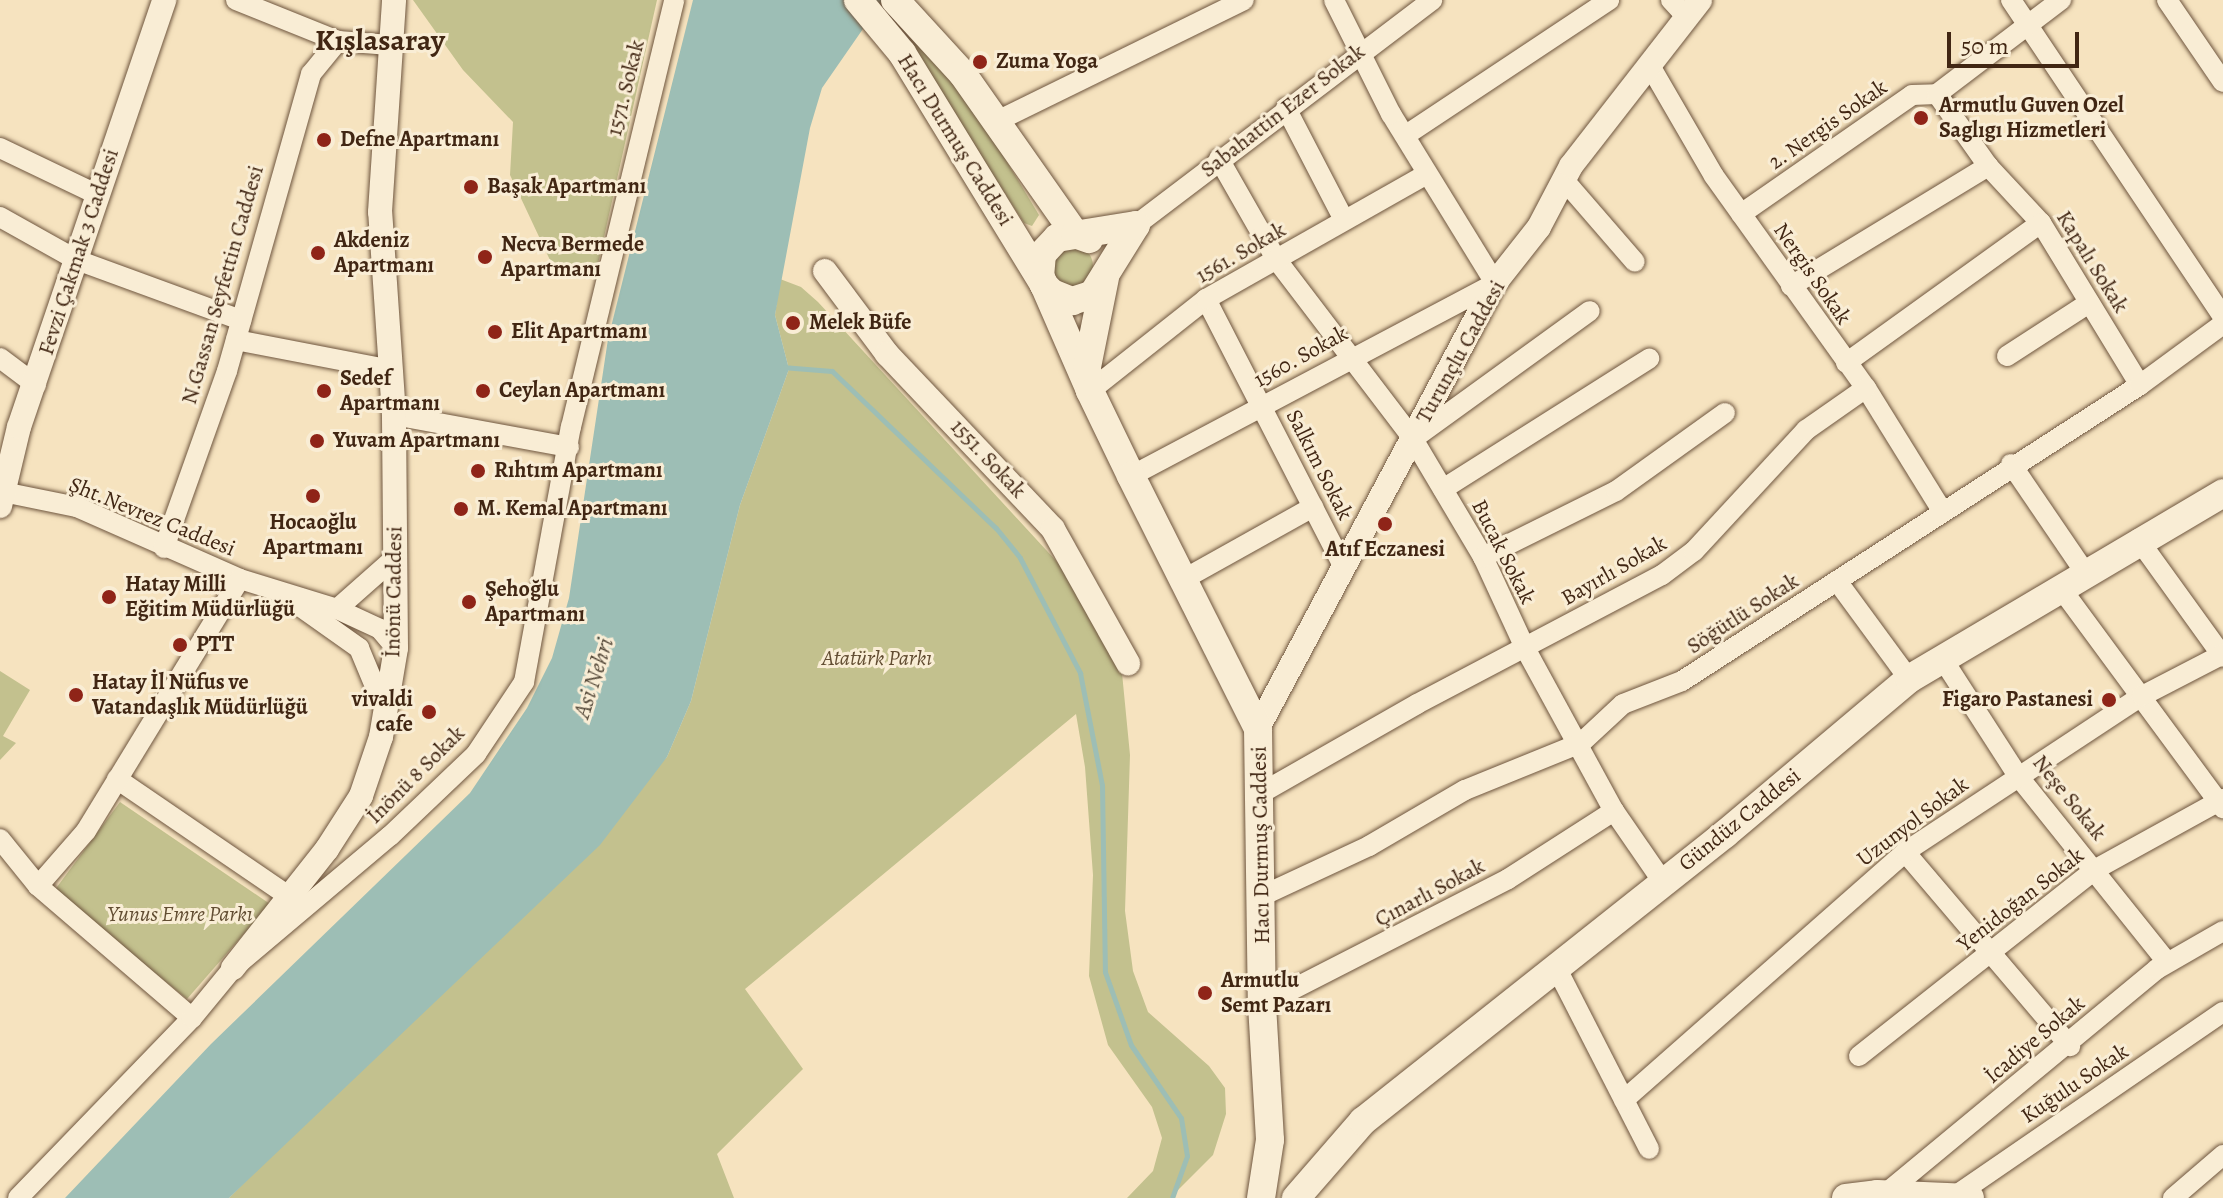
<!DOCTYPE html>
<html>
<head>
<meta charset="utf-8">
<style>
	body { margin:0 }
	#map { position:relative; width:2223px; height:1198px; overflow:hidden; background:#f6e3bf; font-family:Alegreya,serif }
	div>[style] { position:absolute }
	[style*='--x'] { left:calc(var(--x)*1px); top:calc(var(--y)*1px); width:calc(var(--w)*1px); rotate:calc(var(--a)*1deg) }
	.green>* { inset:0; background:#c3c18e }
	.round { border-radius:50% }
	.water>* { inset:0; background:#9dbeb5 }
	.stream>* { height:5px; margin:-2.5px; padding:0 2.5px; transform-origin:2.5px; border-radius:2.5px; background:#9dbeb5 }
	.roads { filter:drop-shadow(0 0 2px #6e553e) drop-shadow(0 0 2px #6e553e) }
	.minor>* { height:20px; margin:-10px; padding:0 10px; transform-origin:10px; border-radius:10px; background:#f9edd5 }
	.tertiary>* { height:24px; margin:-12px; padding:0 12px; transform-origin:12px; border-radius:12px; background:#f9edd5 }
	.secondary>* { height:28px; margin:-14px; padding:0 14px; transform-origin:14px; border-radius:14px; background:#f9edd5 }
	.dots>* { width:22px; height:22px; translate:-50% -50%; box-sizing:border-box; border:4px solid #f9edd5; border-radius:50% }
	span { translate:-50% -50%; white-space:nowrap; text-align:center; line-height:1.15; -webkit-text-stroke:6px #f9edd5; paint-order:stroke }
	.poi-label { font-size:22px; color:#412613; font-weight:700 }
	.left { translate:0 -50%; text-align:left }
	.right { translate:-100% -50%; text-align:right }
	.street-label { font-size:22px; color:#412613 }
	.park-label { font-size:22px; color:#624d32; font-style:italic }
	.water-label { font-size:24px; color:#584c3c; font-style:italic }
	.district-label { font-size:30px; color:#412613; font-weight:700 }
	.scale { position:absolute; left:1947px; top:32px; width:132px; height:36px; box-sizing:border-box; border:4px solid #412613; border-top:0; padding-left:10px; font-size:24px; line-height:28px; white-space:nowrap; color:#412613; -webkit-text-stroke:6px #f9edd5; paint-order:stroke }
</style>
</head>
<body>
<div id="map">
	<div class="green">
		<i style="clip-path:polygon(657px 0,596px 273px,557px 275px,510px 175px,513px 122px,463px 70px,413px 0)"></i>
		<i style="clip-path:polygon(897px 27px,941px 65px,992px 137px,1039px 215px,1032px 226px,1024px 223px)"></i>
		<i class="round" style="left:1051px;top:245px;width:42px;height:42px"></i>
		<i style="clip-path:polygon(780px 279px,801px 287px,818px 302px,1070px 576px,1122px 673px,1130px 755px,1125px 911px,1133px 971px,1148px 1012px,1209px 1066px,1225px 1088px,1226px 1114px,1213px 1155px,1170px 1198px,1127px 1198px,1153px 1171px,1162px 1138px,1152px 1107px,1108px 1045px,1089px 976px,1093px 875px,1085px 767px,1076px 714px,745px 989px,803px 1069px,717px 1154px,734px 1198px,229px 1198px,667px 757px,691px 701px,740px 505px,789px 369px,775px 315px)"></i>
		<i style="clip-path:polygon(0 671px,30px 690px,3px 736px,16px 743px,0 760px)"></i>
		<i style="clip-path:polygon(120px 802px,270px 904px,187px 999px,54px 891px)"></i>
	</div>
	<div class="water">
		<i style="clip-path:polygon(693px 0,883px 0,822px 88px,810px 128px,775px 315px,789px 369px,740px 505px,691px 701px,667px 757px,600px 845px,229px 1198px,65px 1198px,211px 1044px,470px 793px,527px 708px,552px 658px,569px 598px,608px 339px)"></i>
	</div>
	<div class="stream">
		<i style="--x:782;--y:367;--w:50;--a:4.6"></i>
		<i style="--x:832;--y:371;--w:227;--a:43.8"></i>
		<i style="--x:996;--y:528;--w:38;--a:51"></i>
		<i style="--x:1020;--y:558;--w:130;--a:62.4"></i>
		<i style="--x:1080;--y:673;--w:114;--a:78.9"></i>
		<i style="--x:1102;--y:785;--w:187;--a:89.1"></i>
		<i style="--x:1105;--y:972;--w:77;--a:70.4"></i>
		<i style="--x:1131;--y:1045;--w:88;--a:55.6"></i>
		<i style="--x:1181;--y:1118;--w:38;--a:81"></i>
		<i style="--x:1187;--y:1156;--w:45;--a:109.7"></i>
	</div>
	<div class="roads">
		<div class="minor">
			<i style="--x:236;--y:0;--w:110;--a:21.9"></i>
			<i style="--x:338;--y:41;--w:52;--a:4.4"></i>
			<i style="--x:1671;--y:0;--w:21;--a:47"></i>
			<i style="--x:2011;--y:0;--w:381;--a:56.2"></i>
			<i style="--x:2167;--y:0;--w:99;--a:55.7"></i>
			<i style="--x:1649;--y:64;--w:129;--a:59.9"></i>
			<i style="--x:1714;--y:176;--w:261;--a:54.4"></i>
			<i style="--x:1866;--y:388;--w:142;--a:58.2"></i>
			<i style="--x:1937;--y:94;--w:88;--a:54.7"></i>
			<i style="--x:1988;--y:166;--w:78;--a:47.1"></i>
			<i style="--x:2041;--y:223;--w:190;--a:58.6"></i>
			<i style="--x:1286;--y:108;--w:126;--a:62.6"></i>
			<i style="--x:995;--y:122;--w:277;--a:-26.1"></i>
			<i style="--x:1406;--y:135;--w:244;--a:-33.6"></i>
			<i style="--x:0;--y:148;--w:106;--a:25.6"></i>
			<i style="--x:1219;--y:159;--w:115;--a:60.3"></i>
			<i style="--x:1276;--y:259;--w:226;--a:52.7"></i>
			<i style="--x:1413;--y:439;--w:137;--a:59.3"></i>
			<i style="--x:1483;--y:557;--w:100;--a:65.2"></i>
			<i style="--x:1525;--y:648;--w:186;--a:61.4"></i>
			<i style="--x:1614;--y:811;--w:86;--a:55.4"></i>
			<i style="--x:1564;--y:180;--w:108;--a:49.1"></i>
			<i style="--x:1741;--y:214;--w:208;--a:-34.8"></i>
			<i style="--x:1912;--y:95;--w:25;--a:-2"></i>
			<i style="--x:1937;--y:94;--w:156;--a:-37.2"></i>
			<i style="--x:0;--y:217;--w:88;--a:29.2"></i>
			<i style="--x:77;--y:260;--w:175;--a:20.1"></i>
			<i style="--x:1136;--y:225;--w:372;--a:-37.2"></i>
			<i style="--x:1791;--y:286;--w:231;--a:-31.3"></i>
			<i style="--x:1206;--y:299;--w:302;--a:62.8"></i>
			<i style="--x:236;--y:340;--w:154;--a:10.9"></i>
			<i style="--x:2007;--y:356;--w:98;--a:-32.9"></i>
			<i style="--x:0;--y:358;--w:45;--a:36.9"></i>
			<i style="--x:1846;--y:363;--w:240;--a:-35.7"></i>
			<i style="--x:1090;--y:391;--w:148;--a:-38.4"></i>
			<i style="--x:1206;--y:299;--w:254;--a:-29.5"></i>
			<i style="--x:394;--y:415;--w:178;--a:10.4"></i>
			<i style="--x:1413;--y:439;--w:218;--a:-35.9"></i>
			<i style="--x:2011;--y:464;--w:130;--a:55.7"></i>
			<i style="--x:1131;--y:476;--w:412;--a:-27.9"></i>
			<i style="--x:1495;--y:283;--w:198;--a:-121.6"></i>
			<i style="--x:1391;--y:114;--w:127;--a:-116.6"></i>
			<i style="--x:1443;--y:489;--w:244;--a:-32.3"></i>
			<i style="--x:3;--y:492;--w:76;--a:11.5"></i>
			<i style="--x:77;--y:507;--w:178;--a:23.8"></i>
			<i style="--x:240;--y:579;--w:102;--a:17.2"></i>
			<i style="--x:337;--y:609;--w:47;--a:24.9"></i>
			<i style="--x:380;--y:629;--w:25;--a:50"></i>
			<i style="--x:2138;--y:539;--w:145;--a:54.2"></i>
			<i style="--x:164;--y:548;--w:188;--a:-70.4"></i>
			<i style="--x:227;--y:371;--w:309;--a:-74.2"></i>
			<i style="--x:311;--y:74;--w:43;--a:-50.7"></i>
			<i style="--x:1483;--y:557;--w:148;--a:-26.4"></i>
			<i style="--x:1616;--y:491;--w:134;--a:-35.6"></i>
			<i style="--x:1184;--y:579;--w:148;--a:-29.2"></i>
			<i style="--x:1837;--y:581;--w:122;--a:53.7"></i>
			<i style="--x:2060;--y:587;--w:275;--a:53.6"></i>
			<i style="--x:294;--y:602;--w:80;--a:35.3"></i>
			<i style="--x:359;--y:648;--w:65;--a:67.4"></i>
			<i style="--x:337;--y:609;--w:80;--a:-41.5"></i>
			<i style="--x:1942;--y:658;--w:140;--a:57.2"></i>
			<i style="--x:2018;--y:776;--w:238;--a:51.3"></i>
			<i style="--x:117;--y:779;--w:209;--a:34.3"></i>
			<i style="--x:1263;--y:792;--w:177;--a:-29.7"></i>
			<i style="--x:1417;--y:704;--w:277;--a:-27.8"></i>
			<i style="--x:1662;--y:575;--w:40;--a:-37"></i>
			<i style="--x:1694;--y:551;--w:165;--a:-47.2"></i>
			<i style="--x:1806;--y:430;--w:73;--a:-35"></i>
			<i style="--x:0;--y:839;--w:60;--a:51"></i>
			<i style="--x:38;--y:886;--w:203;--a:40.6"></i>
			<i style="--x:1905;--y:852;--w:255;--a:49.6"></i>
			<i style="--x:38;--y:886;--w:73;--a:-48.9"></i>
			<i style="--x:86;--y:831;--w:295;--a:-58.6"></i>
			<i style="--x:1264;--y:895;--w:116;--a:-25"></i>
			<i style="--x:1369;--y:846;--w:111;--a:-30.3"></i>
			<i style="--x:1465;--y:790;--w:125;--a:-22.1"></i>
			<i style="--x:1581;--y:743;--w:57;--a:-42.9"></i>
			<i style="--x:1623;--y:704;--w:63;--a:-21.3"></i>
			<i style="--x:1682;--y:681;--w:545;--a:-32.87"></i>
			<i style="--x:2140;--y:385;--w:103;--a:-36.3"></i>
			<i style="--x:1557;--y:969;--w:202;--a:62.9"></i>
			<i style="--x:1262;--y:1005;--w:276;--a:-27.1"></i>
			<i style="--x:1508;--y:879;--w:126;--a:-32.7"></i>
			<i style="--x:1859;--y:1056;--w:302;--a:-38.3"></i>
			<i style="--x:2096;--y:869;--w:145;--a:-28.9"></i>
			<i style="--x:1624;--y:1100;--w:375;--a:-41.4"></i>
			<i style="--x:1905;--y:852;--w:284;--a:-33.4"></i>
			<i style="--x:2142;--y:696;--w:91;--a:-27.4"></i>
			<i style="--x:1885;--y:1194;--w:353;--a:-39.6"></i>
			<i style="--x:2157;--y:969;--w:76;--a:-29.9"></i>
			<i style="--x:1955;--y:1196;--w:325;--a:-34.5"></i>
			<i style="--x:18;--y:1198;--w:250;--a:-46"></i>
			<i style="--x:192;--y:1018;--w:65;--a:-50.6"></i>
			<i style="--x:233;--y:968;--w:205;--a:-40.1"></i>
			<i style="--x:390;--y:836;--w:119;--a:-43.6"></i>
			<i style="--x:476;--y:754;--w:87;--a:-56.3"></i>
			<i style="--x:524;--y:682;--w:259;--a:-79.6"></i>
			<i style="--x:571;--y:427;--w:439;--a:-76.4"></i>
			<i style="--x:2173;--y:1198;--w:66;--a:-40.7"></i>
		</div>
		<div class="tertiary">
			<i style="--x:825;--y:271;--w:104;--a:53.2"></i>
			<i style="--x:887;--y:354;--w:241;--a:46.5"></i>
			<i style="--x:1053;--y:529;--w:154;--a:60.8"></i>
			<i style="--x:0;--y:506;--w:81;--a:-76.5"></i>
			<i style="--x:19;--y:427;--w:451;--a:-71.2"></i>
			<i style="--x:1258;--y:728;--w:504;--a:-61.96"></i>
			<i style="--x:1495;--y:283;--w:71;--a:-51.8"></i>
			<i style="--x:1539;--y:227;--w:69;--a:-62.3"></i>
			<i style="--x:1571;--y:166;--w:210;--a:-52.1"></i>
			<i style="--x:233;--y:968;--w:152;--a:-51.7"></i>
			<i style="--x:327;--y:849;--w:63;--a:-57.3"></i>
			<i style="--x:361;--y:796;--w:62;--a:-71.3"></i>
			<i style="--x:381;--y:737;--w:90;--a:-80.4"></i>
			<i style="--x:396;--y:648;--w:233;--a:-90.5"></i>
			<i style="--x:394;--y:415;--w:203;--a:-93.9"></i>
			<i style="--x:380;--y:212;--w:212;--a:-86.2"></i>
		</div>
		<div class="secondary">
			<i style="--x:858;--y:0;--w:69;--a:50.3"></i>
			<i style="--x:902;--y:53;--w:272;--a:58.5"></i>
			<i style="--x:1044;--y:285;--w:11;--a:45"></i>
			<i style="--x:1052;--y:293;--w:22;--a:22"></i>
			<i style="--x:1072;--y:301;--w:22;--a:-18"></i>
			<i style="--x:1093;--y:294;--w:81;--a:-58.1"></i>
			<i style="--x:1136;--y:225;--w:80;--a:170.7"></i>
			<i style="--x:1057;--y:238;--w:22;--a:133"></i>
			<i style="--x:1042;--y:254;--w:21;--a:95"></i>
			<i style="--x:1040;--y:275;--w:11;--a:68"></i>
			<i style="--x:1044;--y:285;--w:112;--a:66.4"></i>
			<i style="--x:1089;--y:388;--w:3;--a:72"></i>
			<i style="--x:1090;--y:391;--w:94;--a:64.2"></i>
			<i style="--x:1131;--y:476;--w:282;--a:63.3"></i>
			<i style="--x:1258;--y:728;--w:277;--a:89.2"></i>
			<i style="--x:1262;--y:1005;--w:135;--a:86.6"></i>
			<i style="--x:1270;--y:1140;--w:59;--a:98.8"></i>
			<i style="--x:895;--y:0;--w:99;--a:47.5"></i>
			<i style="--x:962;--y:73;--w:197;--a:54.9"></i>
			<i style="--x:1075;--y:234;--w:15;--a:20"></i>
			<i style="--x:1088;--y:382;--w:15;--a:-94"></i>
			<i style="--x:1087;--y:367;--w:91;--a:-78.6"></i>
			<i style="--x:1296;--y:1198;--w:102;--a:-49"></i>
			<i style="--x:1363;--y:1121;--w:462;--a:-38.4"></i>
			<i style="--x:1725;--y:834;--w:241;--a:-40.1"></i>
			<i style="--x:1909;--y:679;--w:365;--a:-30.6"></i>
			<i style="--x:1846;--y:1198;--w:31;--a:-7"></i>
			<i style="--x:1877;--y:1194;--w:93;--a:2.5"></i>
		</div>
	</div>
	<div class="dots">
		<i style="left:980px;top:62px;background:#8f2418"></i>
		<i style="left:1921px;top:118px;background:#8f2418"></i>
		<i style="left:324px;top:140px;background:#8f2418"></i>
		<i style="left:471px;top:187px;background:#8f2418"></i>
		<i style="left:318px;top:253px;background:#8f2418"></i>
		<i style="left:485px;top:257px;background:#8f2418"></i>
		<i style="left:793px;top:323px;background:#8f2418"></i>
		<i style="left:495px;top:332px;background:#8f2418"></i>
		<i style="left:324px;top:391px;background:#8f2418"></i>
		<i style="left:483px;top:391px;background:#8f2418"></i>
		<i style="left:317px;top:441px;background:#8f2418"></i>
		<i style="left:478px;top:471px;background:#8f2418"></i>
		<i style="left:313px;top:496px;background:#8f2418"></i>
		<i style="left:461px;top:509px;background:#8f2418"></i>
		<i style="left:1385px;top:524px;background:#8f2418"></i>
		<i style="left:109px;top:597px;background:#8f2418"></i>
		<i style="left:469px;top:602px;background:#8f2418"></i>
		<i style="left:180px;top:645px;background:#8f2418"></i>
		<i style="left:76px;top:695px;background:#8f2418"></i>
		<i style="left:2109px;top:700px;background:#8f2418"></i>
		<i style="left:429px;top:712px;background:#8f2418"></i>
		<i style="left:1205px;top:993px;background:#8f2418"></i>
	</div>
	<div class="poi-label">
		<span class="left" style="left:996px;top:62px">Zuma Yoga</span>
		<span class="left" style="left:1939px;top:118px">Armutlu Guven Ozel<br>Saglıgı Hizmetleri</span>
		<span class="left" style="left:340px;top:140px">Defne Apartmanı</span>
		<span class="left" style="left:487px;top:187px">Başak Apartmanı</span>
		<span class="left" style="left:334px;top:253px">Akdeniz<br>Apartmanı</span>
		<span class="left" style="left:501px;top:257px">Necva Bermede<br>Apartmanı</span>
		<span class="left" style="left:809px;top:323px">Melek Büfe</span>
		<span class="left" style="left:511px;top:332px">Elit Apartmanı</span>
		<span class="left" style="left:340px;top:391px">Sedef<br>Apartmanı</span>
		<span class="left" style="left:499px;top:391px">Ceylan Apartmanı</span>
		<span class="left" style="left:333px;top:441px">Yuvam Apartmanı</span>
		<span class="left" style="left:494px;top:471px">Rıhtım Apartmanı</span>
		<span class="left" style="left:477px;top:509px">M. Kemal Apartmanı</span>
		<span style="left:313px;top:535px">Hocaoğlu<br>Apartmanı</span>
		<span style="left:1385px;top:550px">Atıf Eczanesi</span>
		<span class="left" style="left:125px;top:597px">Hatay Milli<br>Eğitim Müdürlüğü</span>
		<span class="left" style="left:485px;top:602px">Şehoğlu<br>Apartmanı</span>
		<span class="left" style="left:196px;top:645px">PTT</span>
		<span class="left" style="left:92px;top:695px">Hatay İl Nüfus ve<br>Vatandaşlık Müdürlüğü</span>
		<span class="right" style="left:413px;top:712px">vivaldi<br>cafe</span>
		<span class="right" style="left:2093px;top:700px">Figaro Pastanesi</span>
		<span class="left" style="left:1221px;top:993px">Armutlu<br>Semt Pazarı</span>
	</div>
	<div class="street-label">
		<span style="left:626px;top:88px;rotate:-76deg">1571. Sokak</span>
		<span style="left:1283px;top:111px;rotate:-38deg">Sabahattin Ezer Sokak</span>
		<span style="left:1828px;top:125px;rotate:-35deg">2. Nergis Sokak</span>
		<span style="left:955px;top:140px;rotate:58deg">Hacı Durmuş Caddesi</span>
		<span style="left:79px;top:252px;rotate:-72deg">Fevzi Çakmak 3 Caddesi</span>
		<span style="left:1241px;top:253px;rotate:-30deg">1561. Sokak</span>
		<span style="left:2092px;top:262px;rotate:58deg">Kapalı Sokak</span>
		<span style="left:1812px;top:274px;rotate:55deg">Nergis Sokak</span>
		<span style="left:223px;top:285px;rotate:-74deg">N.Gassan Seyfettin Caddesi</span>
		<span style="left:1461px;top:352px;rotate:-61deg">Turunçlu Caddesi</span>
		<span style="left:1301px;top:357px;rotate:-29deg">1560. Sokak</span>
		<span style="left:988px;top:459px;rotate:47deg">1551. Sokak</span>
		<span style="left:1319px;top:465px;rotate:63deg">Salkım Sokak</span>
		<span style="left:152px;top:517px;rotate:22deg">Şht.Nevrez Caddesi</span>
		<span style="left:1503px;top:552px;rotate:63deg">Bucak Sokak</span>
		<span style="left:1614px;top:571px;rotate:-30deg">Bayırlı Sokak</span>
		<span style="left:394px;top:592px;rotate:-89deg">İnönü Caddesi</span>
		<span style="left:1743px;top:614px;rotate:-33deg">Söğütlü Sokak</span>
		<span style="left:416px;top:775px;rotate:-45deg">İnönü 8 Sokak</span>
		<span style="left:2069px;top:798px;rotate:51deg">Neşe Sokak</span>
		<span style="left:1740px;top:820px;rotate:-39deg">Gündüz Caddesi</span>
		<span style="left:1913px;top:822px;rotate:-37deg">Uzunyol Sokak</span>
		<span style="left:1261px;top:845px;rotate:-91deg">Hacı Durmuş Caddesi</span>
		<span style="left:1430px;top:893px;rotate:-28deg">Çınarlı Sokak</span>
		<span style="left:2021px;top:900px;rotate:-38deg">Yenidoğan Sokak</span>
		<span style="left:2035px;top:1040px;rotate:-40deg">İcadiye Sokak</span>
		<span style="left:2075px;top:1084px;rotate:-34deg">Kuğulu Sokak</span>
	</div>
	<div class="park-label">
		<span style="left:877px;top:659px">Atatürk Parkı</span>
		<span style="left:180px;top:915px">Yunus Emre Parkı</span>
	</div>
	<div class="water-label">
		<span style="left:594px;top:678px;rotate:-72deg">Asi Nehri</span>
	</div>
	<div class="district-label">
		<span style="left:380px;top:40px">Kışlasaray</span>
	</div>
	<div class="scale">50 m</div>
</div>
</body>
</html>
